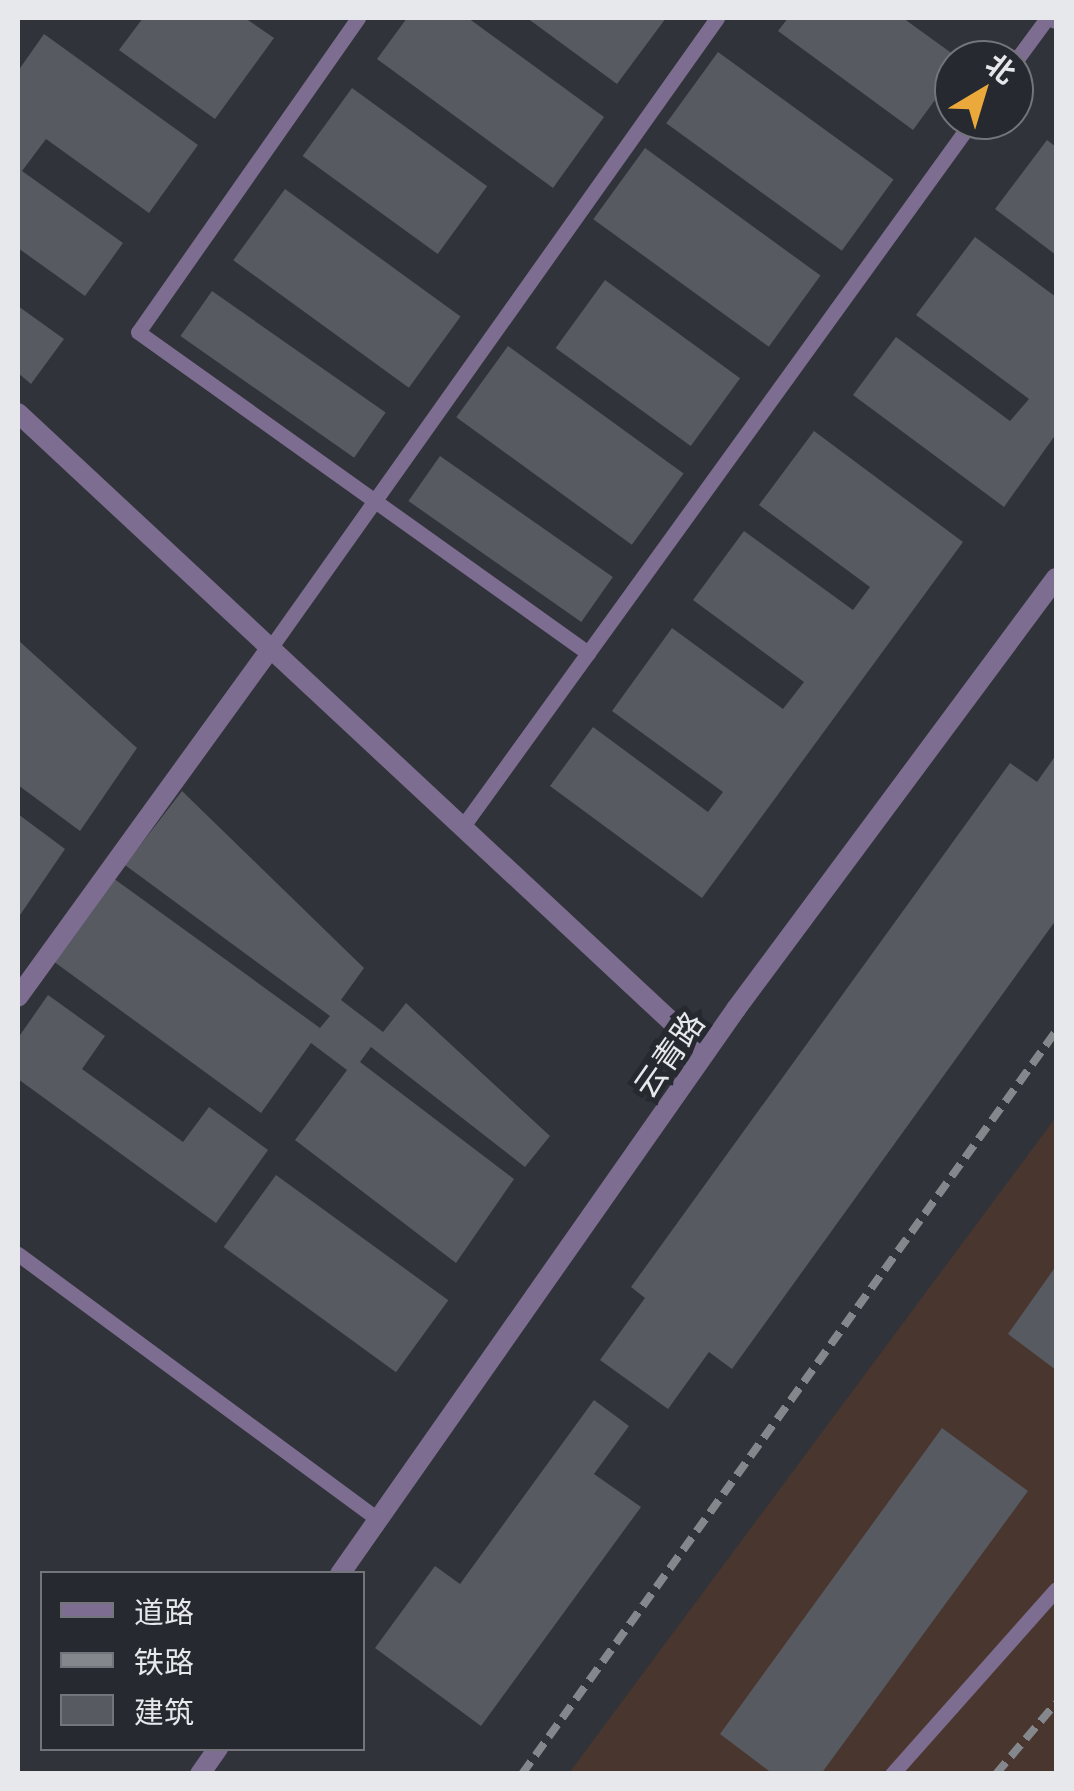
<!DOCTYPE html>
<html>
<head>
<meta charset="utf-8">
<style>
	body { margin:0 }
	#map { position:relative; width:1074px; height:1791px; overflow:hidden; background:#303339; font-family:Barlow,"Noto Sans SC",sans-serif }
	div>[style] { position:absolute }
	[style*='--x'] { left:calc(var(--x)*1px); top:calc(var(--y)*1px); width:calc(var(--w)*1px); rotate:calc(var(--a)*1deg) }
	.industrial>* { inset:0; background:#49362e }
	.building>* { inset:0; background:#575a61; transform-origin:0 0 }
	.service>* { height:15px; margin:-7.5px; padding:0 7.5px; transform-origin:7.5px; border-radius:7.5px; background:#7d6d90 }
	.minor>* { height:20px; margin:-10px; padding:0 10px; transform-origin:10px; border-radius:10px; background:#7d6d90 }
	.rail>* { height:8px; margin-top:-4px; transform-origin:0; background:repeating-linear-gradient(90deg,#84878c 0 15px,transparent 0 23px) }
	span { translate:-50% -50%; white-space:nowrap; text-align:center; line-height:1.15; -webkit-text-stroke:10px #26292f; paint-order:stroke }
	.street-label { font-size:32px; color:#e6e8ec }
	.frame { position:absolute; inset:0; border:20px solid #e6e8ec; pointer-events:none }
	.legend { position:absolute; left:40px; top:1571px; width:325px; height:180px; box-sizing:border-box; background:#26292f; border:2px solid #73757b; margin:0; padding:12px 18px; list-style:none; font-size:30px; color:#e6e8ec }
	.legend li { display:flex; align-items:center; gap:20px; height:50px }
	.legend b { width:50px; border:2px solid #73757b }
	.north { position:absolute; left:934px; top:40px; width:100px; height:100px; box-sizing:border-box; background:#26292f; border:2px solid #73757b; border-radius:50%; rotate:38deg; font-size:28px; font-weight:700; line-height:40px; text-align:center; color:#e6e8ec }
	.north::after { content:''; display:block; margin:auto; width:35px; height:45px; background:#eca93b; clip-path:polygon(50% 0,100% 100%,50% 72%,0 100%) }
</style>
</head>
<body>
<div id="map">
	<div class="industrial">
		<i style="clip-path:polygon(1056px 1117px,1056px 1773px,569px 1773px)"></i>
	</div>
	<div class="building">
		<i style="clip-path:polygon(143px 18px,245px 18px,274px 38px,215px 119px,119px 50px)"></i>
		<i style="clip-path:polygon(407px 18px,468px 18px,604px 117px,553px 188px,377px 59px)"></i>
		<i style="clip-path:polygon(527px 18px,666px 18px,617px 84px)"></i>
		<i style="clip-path:polygon(788px 18px,903px 18px,961px 60px,954px 60px,954px 74px,913px 130px,778px 31px)"></i>
		<i style="clip-path:polygon(44px 34px,198px 145px,149px 213px,46px 139px,22px 171px,123px 243px,85px 296px,18px 248px,18px 71px)"></i>
		<i style="left:718px;top:52px;width:217px;height:88px;rotate:36deg"></i>
		<i style="left:352px;top:88px;width:167px;height:84px;rotate:36deg"></i>
		<i style="clip-path:polygon(1047px 140px,1056px 147px,1056px 255px,995px 209px)"></i>
		<i style="left:645px;top:148px;width:217px;height:88px;rotate:36deg"></i>
		<i style="left:285px;top:189px;width:217px;height:88px;rotate:36deg"></i>
		<i style="clip-path:polygon(975px 237px,1056px 297px,1056px 434px,1004px 507px,853px 395px,896px 337px,1010px 421px,1029px 399px,916px 315px)"></i>
		<i style="left:605px;top:280px;width:167px;height:84px;rotate:36deg"></i>
		<i style="left:212px;top:291px;width:212px;height:55px;rotate:35deg"></i>
		<i style="clip-path:polygon(18px 306px,64px 339px,31px 384px,18px 373px)"></i>
		<i style="left:508px;top:346px;width:217px;height:88px;rotate:36deg"></i>
		<i style="clip-path:polygon(814px 431px,963px 542px,702px 898px,550px 786px,593px 727px,708px 812px,723px 792px,612px 711px,672px 628px,783px 709px,804px 682px,693px 600px,744px 531px,853px 610px,870px 587px,759px 505px)"></i>
		<i style="left:440px;top:456px;width:211px;height:55px;rotate:35deg"></i>
		<i style="clip-path:polygon(18px 640px,137px 748px,80px 831px,18px 785px)"></i>
		<i style="clip-path:polygon(1056px 755px,1056px 920px,732px 1369px,709px 1352px,668px 1409px,600px 1360px,645px 1298px,631px 1287px,1010px 763px,1037px 782px)"></i>
		<i style="clip-path:polygon(182px 791px,364px 968px,341px 1000px,383px 1032px,406px 1003px,550px 1136px,525px 1167px,371px 1047px,360px 1062px,514px 1179px,456px 1263px,295px 1140px,347px 1070px,311px 1043px,261px 1113px,53px 961px,113px 878px,320px 1028px,330px 1016px,125px 865px)"></i>
		<i style="clip-path:polygon(18px 814px,65px 849px,18px 918px)"></i>
		<i style="clip-path:polygon(48px 995px,105px 1036px,82px 1069px,183px 1142px,209px 1107px,268px 1150px,216px 1223px,18px 1079px,18px 1038px)"></i>
		<i style="left:276px;top:1175px;width:213px;height:89px;rotate:36deg"></i>
		<i style="clip-path:polygon(1056px 1266px,1056px 1370px,1008px 1334px)"></i>
		<i style="clip-path:polygon(594px 1400px,629px 1426px,594px 1474px,641px 1507px,481px 1726px,375px 1648px,435px 1566px,460px 1584px)"></i>
		<i style="clip-path:polygon(942px 1428px,1028px 1491px,821px 1774px,773px 1774px,720px 1734px)"></i>
	</div>
	<div class="service">
		<i style="--x:358;--y:18;--w:383;--a:125"></i>
		<i style="--x:138;--y:332;--w:553;--a:35.5"></i>
		<i style="--x:1014;--y:63;--w:56;--a:-53.7"></i>
		<i style="--x:271;--y:647;--w:771;--a:-54.66"></i>
		<i style="--x:463;--y:826;--w:871;--a:-54.16"></i>
		<i style="--x:18;--y:1254;--w:447;--a:36.4"></i>
		<i style="--x:892;--y:1774;--w:247;--a:-48.4"></i>
	</div>
	<div class="minor">
		<i style="--x:1054;--y:18;--w:2;--a:27"></i>
		<i style="--x:18;--y:413;--w:939;--a:42.97"></i>
		<i style="--x:18;--y:997;--w:432;--a:-54.1"></i>
		<i style="--x:340;--y:1574;--w:690;--a:-54.97"></i>
		<i style="--x:736;--y:1009;--w:537;--a:-53.41"></i>
		<i style="--x:200;--y:1774;--w:32;--a:-55"></i>
	</div>
	<div class="rail">
		<i style="--x:522;--y:1774;--w:915;--a:-54.29"></i>
		<i style="--x:996;--y:1774;--w:93;--a:-49.8"></i>
	</div>
	<div class="street-label">
		<span style="left:668px;top:1054px;rotate:-55deg">云青路</span>
	</div>
	<div class="frame"></div>
	<ul class="legend">
	<li><b style="height:12px;background:#7d6d90"></b>道路</li>
	<li><b style="height:12px;background:#84878c"></b>铁路</li>
	<li><b style="height:28px;background:#575a61"></b>建筑</li>
	</ul>
	<div class="north">北</div>
</div>
</body>
</html>
